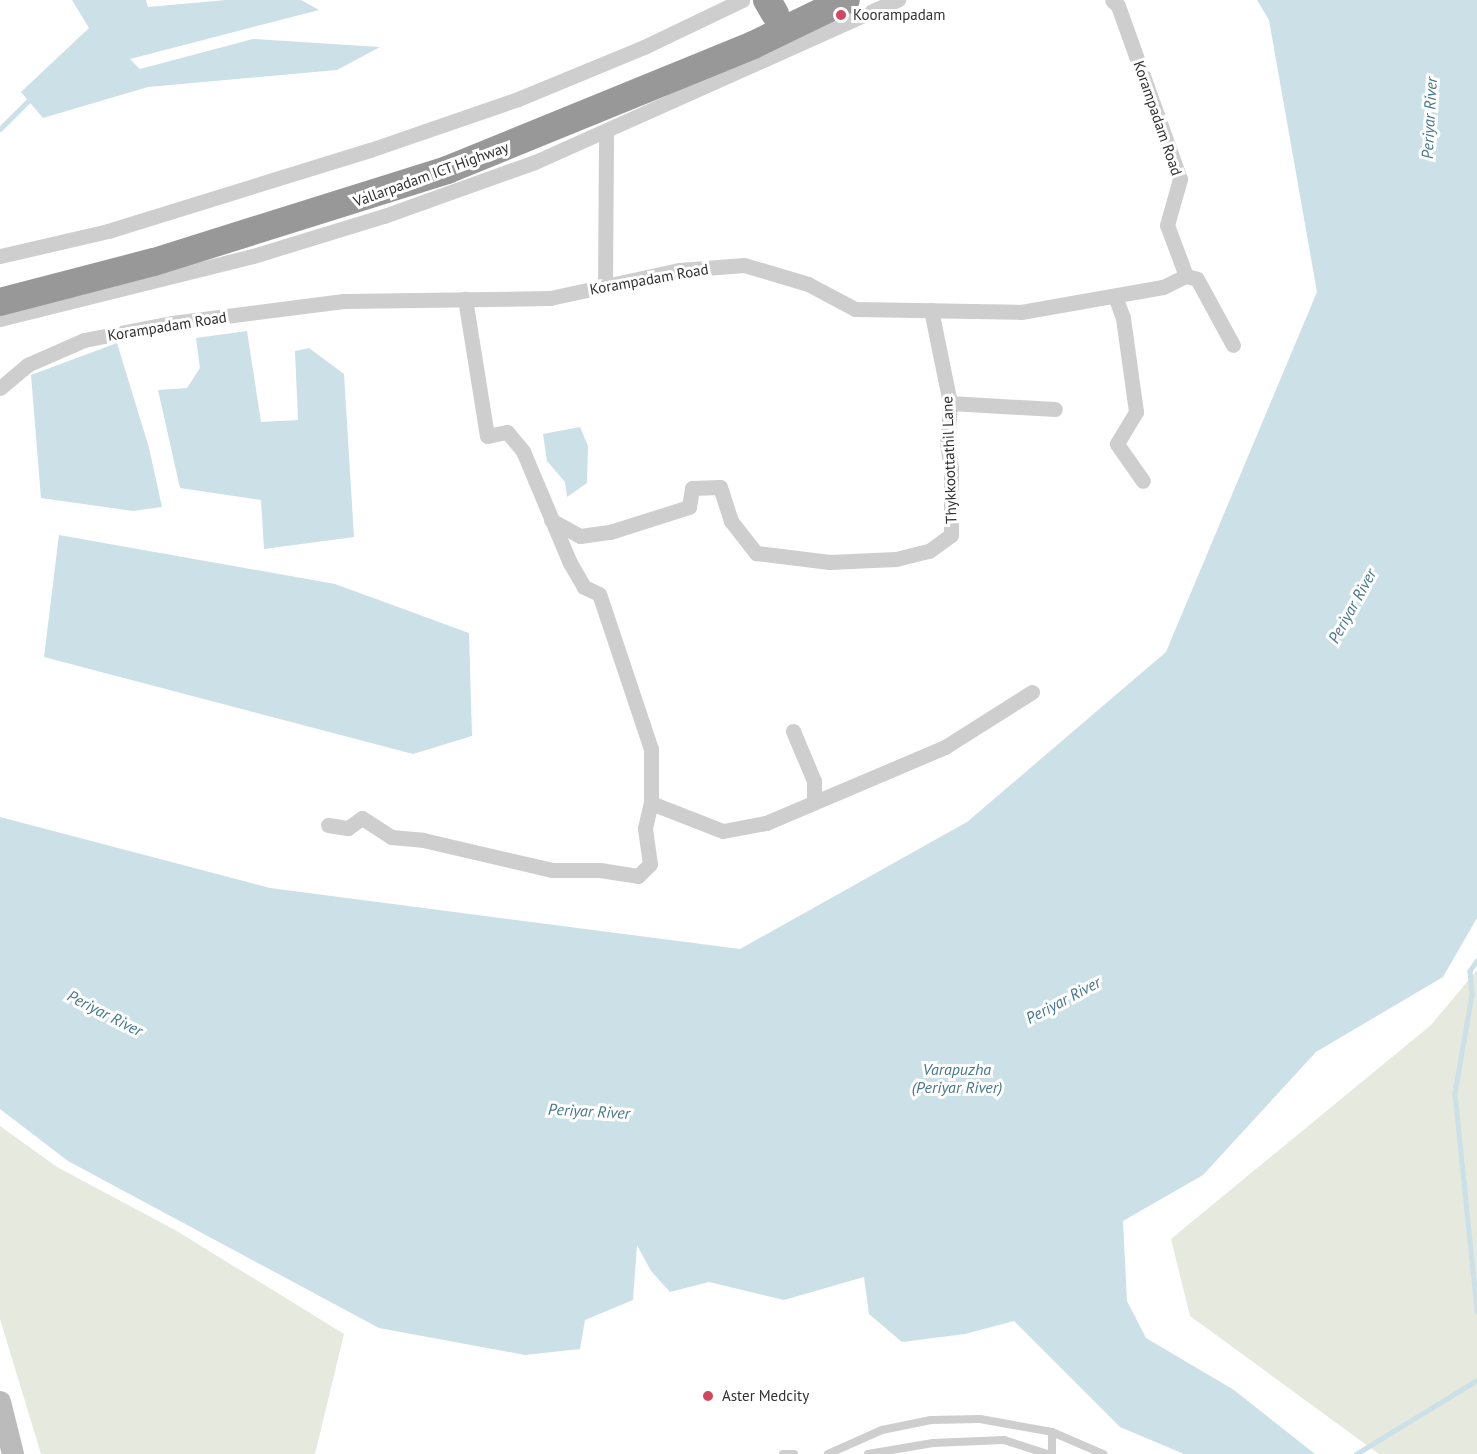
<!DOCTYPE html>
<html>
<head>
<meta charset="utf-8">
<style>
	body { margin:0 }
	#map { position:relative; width:1477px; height:1454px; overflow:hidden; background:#fff; font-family:"PT Sans",sans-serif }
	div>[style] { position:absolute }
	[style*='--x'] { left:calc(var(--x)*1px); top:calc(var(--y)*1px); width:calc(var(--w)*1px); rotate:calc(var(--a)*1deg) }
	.green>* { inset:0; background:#e5e9de }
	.water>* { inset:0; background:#cce0e7 }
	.stream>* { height:4.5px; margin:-2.25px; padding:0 2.25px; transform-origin:2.25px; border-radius:2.25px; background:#cce0e7 }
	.lane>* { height:8px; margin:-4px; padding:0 4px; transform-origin:4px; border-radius:4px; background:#cecece }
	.street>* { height:15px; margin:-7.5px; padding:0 7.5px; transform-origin:7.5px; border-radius:7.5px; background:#cecece }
	.secondary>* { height:22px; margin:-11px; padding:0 11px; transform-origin:11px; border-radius:11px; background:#bbb }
	.highway>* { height:28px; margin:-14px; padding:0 14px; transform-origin:14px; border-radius:14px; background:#989898 }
	.dots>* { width:16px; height:16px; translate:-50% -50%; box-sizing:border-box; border:3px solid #fff; border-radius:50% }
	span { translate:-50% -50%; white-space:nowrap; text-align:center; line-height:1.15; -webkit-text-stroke:6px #fff; paint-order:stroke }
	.poi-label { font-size:15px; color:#313131 }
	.left { translate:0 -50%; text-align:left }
	.street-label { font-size:15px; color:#313131 }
	.water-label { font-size:16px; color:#47778b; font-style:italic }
</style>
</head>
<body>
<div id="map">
	<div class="green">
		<i style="clip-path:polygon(1477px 970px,1477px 1454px,1379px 1454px,1190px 1316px,1171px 1239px,1431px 1025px)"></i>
		<i style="clip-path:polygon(0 1126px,57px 1167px,175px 1230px,344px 1334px,315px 1454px,41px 1454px,0 1319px)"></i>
	</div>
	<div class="water">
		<i style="clip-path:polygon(72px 0,146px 0,148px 7px,226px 0,301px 0,319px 10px,130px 59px,140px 69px,253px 39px,380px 47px,337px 70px,148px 87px,43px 118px,21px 92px,89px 28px)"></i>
		<i style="clip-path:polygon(1257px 0,1477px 0,1477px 918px,1443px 977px,1316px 1052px,1203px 1175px,1123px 1221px,1127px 1301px,1146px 1338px,1234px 1390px,1315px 1454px,1184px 1454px,1120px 1427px,1014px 1321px,965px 1334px,902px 1342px,869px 1314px,864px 1277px,784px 1300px,709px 1282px,670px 1292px,651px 1271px,637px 1245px,633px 1300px,585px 1320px,580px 1349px,525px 1355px,379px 1328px,68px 1161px,0 1109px,0 817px,270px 888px,740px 949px,967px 822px,1166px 652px,1317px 292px,1269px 20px)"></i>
		<i style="clip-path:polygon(247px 331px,261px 422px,298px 420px,295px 351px,309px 348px,344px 374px,354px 537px,264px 549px,261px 500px,180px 488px,158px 390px,187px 388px,200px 368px,196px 338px)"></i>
		<i style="clip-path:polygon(117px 343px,149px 448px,162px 507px,133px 511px,41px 498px,31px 375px)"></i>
		<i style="clip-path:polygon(580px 427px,588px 446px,587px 483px,567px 497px,565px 482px,547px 461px,543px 434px)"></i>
		<i style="clip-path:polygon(59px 535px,335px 584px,469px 633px,472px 736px,413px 754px,44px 657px)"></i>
	</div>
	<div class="stream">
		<i style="--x:0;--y:129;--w:44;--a:-45"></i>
		<i style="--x:1477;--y:961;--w:12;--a:125"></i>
		<i style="--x:1470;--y:971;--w:24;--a:85"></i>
		<i style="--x:1472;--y:995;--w:99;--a:99.8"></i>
		<i style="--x:1455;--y:1093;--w:219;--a:84.2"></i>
		<i style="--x:1356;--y:1454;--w:142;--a:-31.4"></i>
	</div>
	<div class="lane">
		<i style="--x:783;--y:1454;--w:11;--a:0"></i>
		<i style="--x:828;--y:1454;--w:59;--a:-24"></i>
		<i style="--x:882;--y:1430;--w:50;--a:-11.5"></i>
		<i style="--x:931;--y:1420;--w:49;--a:-1.2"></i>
		<i style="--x:980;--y:1419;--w:73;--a:10.2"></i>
		<i style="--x:1052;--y:1432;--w:56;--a:23.3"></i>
		<i style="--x:868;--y:1454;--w:66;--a:-9.6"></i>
		<i style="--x:933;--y:1443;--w:71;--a:-2.4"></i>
		<i style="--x:1004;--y:1440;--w:45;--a:18"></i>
		<i style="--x:1052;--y:1454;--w:22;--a:-90"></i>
	</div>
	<div class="street">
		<i style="--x:0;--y:256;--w:111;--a:-13"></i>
		<i style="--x:108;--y:231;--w:274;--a:-17.2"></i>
		<i style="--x:370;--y:150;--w:157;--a:-19"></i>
		<i style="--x:518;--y:99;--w:136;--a:-22.4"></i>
		<i style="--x:644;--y:47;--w:109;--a:-25.6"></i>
		<i style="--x:1186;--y:276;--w:11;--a:15"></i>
		<i style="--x:1197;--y:279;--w:75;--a:61.4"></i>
		<i style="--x:605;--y:286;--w:155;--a:-89.6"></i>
		<i style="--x:1115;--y:296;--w:23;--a:70"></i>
		<i style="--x:1123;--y:318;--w:95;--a:82.1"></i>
		<i style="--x:1136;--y:412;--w:37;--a:121"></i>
		<i style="--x:1117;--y:444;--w:45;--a:54.9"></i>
		<i style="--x:0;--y:319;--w:261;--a:-14"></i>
		<i style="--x:253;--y:256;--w:137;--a:-17"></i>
		<i style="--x:384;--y:216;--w:160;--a:-19.7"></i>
		<i style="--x:535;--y:162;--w:398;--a:-24.1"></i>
		<i style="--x:0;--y:388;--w:35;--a:-40"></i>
		<i style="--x:27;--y:365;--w:62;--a:-23.7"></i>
		<i style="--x:84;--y:340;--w:90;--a:-10.9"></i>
		<i style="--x:172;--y:323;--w:173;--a:-7.3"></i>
		<i style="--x:344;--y:301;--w:206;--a:-0.8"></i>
		<i style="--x:550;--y:298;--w:133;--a:-12.2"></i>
		<i style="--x:680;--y:270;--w:64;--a:-4.5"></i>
		<i style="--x:744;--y:265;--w:67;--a:16.5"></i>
		<i style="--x:808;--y:284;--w:53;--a:28"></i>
		<i style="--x:855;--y:309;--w:166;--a:1"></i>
		<i style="--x:1021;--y:312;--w:144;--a:-10"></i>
		<i style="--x:1163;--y:287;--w:25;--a:-26"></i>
		<i style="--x:1186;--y:276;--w:54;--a:-110.4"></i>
		<i style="--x:1167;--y:225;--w:48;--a:-74.2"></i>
		<i style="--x:1180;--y:179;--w:184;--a:-109.7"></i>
		<i style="--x:1118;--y:6;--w:8;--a:-135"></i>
		<i style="--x:950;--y:403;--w:105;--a:3.3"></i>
		<i style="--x:551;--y:520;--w:33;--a:29"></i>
		<i style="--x:580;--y:536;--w:30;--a:-8"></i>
		<i style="--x:610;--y:532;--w:83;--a:-17.6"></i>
		<i style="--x:689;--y:507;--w:19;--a:-81"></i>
		<i style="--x:692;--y:488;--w:28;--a:-2"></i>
		<i style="--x:720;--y:487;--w:36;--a:72"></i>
		<i style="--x:731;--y:521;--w:41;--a:52"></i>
		<i style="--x:756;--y:553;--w:74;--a:7"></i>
		<i style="--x:829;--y:562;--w:67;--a:-2.6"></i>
		<i style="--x:896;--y:559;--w:34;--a:-14"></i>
		<i style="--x:929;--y:551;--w:27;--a:-36"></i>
		<i style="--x:951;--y:535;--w:68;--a:-90"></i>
		<i style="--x:951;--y:467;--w:22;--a:-100"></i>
		<i style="--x:947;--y:445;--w:42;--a:-85.9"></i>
		<i style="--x:950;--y:403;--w:95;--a:-101.5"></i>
		<i style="--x:793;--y:731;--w:54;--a:67.2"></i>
		<i style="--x:814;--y:781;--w:21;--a:90"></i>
		<i style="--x:651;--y:803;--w:77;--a:21.3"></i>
		<i style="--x:723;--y:831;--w:44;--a:-10.5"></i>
		<i style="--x:766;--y:823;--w:194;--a:-23"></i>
		<i style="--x:945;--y:747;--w:103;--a:-32.3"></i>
		<i style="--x:328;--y:825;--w:20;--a:9"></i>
		<i style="--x:348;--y:828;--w:17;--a:-36"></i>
		<i style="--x:362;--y:818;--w:35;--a:33"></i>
		<i style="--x:391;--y:837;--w:32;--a:5"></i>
		<i style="--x:423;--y:840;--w:132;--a:13.1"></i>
		<i style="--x:552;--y:870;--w:48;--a:0"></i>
		<i style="--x:600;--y:870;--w:38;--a:9"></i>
		<i style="--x:638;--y:876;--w:17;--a:-45"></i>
		<i style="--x:650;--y:864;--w:36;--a:-98"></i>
		<i style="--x:645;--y:828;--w:26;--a:-77"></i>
		<i style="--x:651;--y:803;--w:54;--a:-90"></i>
		<i style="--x:651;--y:749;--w:163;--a:-108.5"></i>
		<i style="--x:599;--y:594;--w:17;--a:-155"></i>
		<i style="--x:584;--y:587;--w:28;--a:-120"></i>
		<i style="--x:570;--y:563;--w:121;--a:-112.8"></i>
		<i style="--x:523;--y:451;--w:25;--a:-130"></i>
		<i style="--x:507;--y:432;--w:20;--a:169"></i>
		<i style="--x:487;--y:436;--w:139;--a:-99.1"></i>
	</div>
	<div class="secondary">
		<i style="--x:0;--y:1402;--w:54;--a:76"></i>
	</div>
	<div class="highway">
		<i style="--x:767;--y:0;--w:16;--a:60"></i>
		<i style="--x:0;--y:302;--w:159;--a:-14.6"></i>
		<i style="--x:154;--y:262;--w:307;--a:-17.4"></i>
		<i style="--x:447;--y:170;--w:331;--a:-22.2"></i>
		<i style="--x:753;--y:45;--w:103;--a:-25.8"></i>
	</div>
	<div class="dots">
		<i style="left:841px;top:15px;background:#d3475e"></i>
		<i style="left:708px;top:1396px;background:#d3475e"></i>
	</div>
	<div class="poi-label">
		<span class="left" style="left:853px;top:15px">Koorampadam</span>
		<span class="left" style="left:722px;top:1396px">Aster Medcity</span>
	</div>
	<div class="street-label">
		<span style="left:1158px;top:118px;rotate:71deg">Korampadam Road</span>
		<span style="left:431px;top:174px;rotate:-20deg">Vallarpadam ICT Highway</span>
		<span style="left:649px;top:279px;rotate:-10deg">Korampadam Road</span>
		<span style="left:167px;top:326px;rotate:-9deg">Korampadam Road</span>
		<span style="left:949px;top:460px;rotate:-92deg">Thykkoottathil Lane</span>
	</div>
	<div class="water-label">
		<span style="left:1429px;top:118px;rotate:-87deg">Periyar River</span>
		<span style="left:1352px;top:606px;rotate:-61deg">Periyar River</span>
		<span style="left:1063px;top:1000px;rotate:-28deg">Periyar River</span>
		<span style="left:105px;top:1013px;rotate:27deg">Periyar River</span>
		<span style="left:957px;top:1078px">Varapuzha<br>(Periyar River)</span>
		<span style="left:589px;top:1111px;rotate:3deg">Periyar River</span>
	</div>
</div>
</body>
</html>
